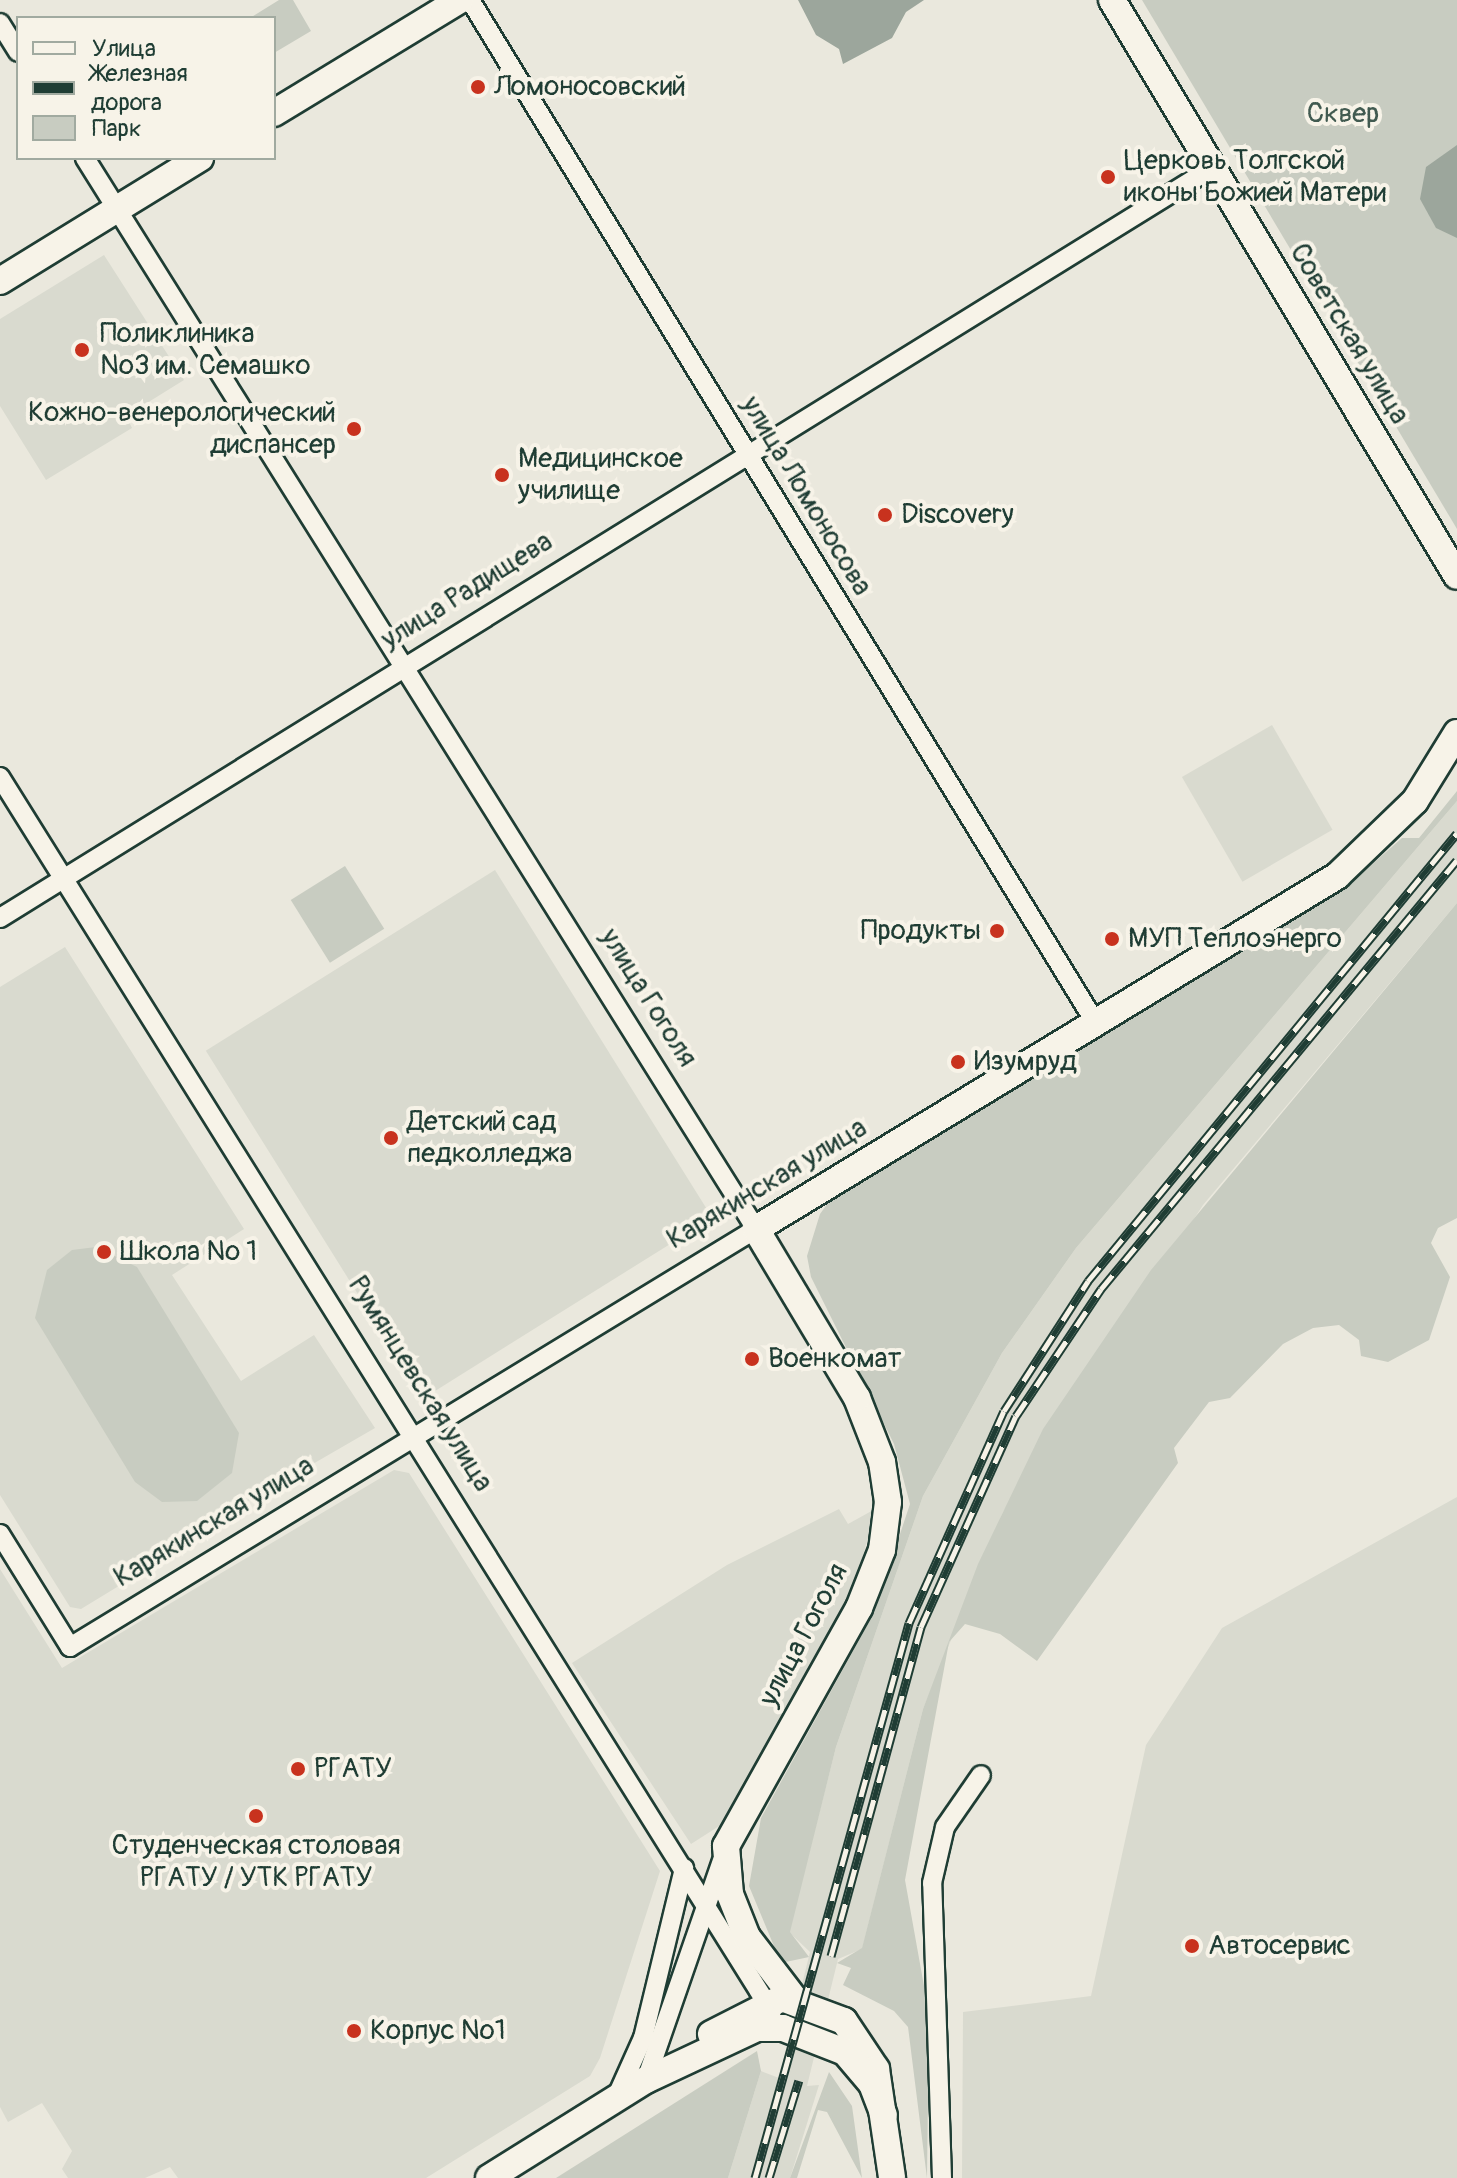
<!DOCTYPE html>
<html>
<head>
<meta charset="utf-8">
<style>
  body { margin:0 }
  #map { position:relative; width:1457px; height:2178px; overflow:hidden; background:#eae8dd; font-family:Pangolin,sans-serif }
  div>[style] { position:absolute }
  .built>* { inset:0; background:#d9dacf; transform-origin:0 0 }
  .green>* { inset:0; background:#c8ccc1; transform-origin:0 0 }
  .water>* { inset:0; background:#9ca69c }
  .roads { filter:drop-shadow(2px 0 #1f3d34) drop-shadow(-2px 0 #1f3d34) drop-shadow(0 2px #1f3d34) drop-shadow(0 -2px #1f3d34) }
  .street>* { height:18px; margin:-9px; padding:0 9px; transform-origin:9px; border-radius:9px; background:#f7f3e8 }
  .secondary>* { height:26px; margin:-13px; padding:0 13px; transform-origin:13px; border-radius:13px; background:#f7f3e8 }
  .rail>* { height:9px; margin-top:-4.5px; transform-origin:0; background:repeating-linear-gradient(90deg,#f7f3e8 0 18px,#1f3d34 0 36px); box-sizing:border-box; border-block:2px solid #1f3d34 }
  .dots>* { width:22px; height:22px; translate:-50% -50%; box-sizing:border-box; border:4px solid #f7f3e8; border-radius:50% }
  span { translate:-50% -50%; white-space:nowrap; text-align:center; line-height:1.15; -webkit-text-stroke:8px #f7f3e8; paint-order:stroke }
  .poi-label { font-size:28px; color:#1f3d34 }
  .left { translate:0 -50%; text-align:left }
  .right { translate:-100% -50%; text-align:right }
  .park-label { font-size:28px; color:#415a50 }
  .street-label { font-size:28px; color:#1f3d34 }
  .legend { position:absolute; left:16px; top:16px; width:260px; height:144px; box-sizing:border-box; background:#f7f3e8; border:2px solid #a1aaa0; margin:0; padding:10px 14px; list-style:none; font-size:24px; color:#1f3d34 }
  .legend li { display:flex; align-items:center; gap:16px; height:40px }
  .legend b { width:40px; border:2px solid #a1aaa0 }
</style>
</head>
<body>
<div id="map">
  <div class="built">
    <div style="clip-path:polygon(104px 255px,184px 380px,126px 416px,132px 428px,46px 480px,0 406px,0 319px)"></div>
    <div style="left:1272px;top:725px;width:121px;height:104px;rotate:60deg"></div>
    <div style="clip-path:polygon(1457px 801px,1457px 903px,1203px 1205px,1003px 1512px,923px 1709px,862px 1949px,838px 1959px,807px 2086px,819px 2085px,790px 2178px,728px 2178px,761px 2071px,779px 2078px,810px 1952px,789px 1932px,836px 1747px,923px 1496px,1002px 1353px,1076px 1248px)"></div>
    <div style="left:495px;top:870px;width:410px;height:341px;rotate:58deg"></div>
    <div style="clip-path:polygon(65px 947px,244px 1229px,172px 1275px,241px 1381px,314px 1335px,375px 1428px,169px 1547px,173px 1553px,81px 1609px,70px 1607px,0 1495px,0 987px)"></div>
    <div style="clip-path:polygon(394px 1470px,409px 1473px,660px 1871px,600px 2058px,590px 2076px,426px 2178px,178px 2178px,170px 2167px,145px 2178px,68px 2178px,62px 2169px,72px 2151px,42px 2103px,8px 2122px,0 2107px,0 1569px,62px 1668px)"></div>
    <div style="clip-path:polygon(1457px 1497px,1457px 2178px,962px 2178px,963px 2012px,1091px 1996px,1146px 1745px,1222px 1628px)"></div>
    <div style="clip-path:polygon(877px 1508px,849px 1602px,727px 1821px,691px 1844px,572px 1663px,727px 1565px,839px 1509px,848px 1524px)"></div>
  </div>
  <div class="green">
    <div style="clip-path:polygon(279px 0,293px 0,311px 31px,274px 53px,274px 18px,250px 18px)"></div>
    <div style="clip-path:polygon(1142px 0,1457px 0,1457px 529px)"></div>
    <div style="clip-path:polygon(1457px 791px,1457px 801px,1076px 1248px,1002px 1353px,923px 1496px,836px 1747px,790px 1932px,809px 1957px,781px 1963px,749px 1886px,761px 1818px,873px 1615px,910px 1504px,894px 1444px,811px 1277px,807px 1256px,820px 1214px,833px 1196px,1345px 888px,1402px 838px,1419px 838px)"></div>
    <div style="left:345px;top:866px;width:74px;height:64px;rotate:58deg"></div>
    <div style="clip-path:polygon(1457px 903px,1457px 1218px,1438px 1228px,1431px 1243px,1450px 1277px,1429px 1340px,1388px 1362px,1361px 1356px,1359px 1340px,1339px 1325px,1313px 1328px,1283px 1344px,1230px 1398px,1209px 1402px,1174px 1448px,1178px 1463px,1037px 1661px,1000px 1634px,965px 1624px,949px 1642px,905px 1880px,929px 2014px,927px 2178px,908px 2027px,894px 2011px,843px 1985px,851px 1968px,837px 1963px,862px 1948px,923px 1709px,978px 1564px,1043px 1429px,1151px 1270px)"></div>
    <div style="clip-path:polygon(96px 1247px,137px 1267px,239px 1433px,232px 1473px,197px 1501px,162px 1502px,135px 1482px,35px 1318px,47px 1270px,72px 1250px)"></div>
    <div style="clip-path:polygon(757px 2051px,761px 2071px,728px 2178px,556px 2178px)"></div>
    <div style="clip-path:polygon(829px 2072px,852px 2106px,862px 2178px,827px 2112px,818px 2110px,797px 2178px,790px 2178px)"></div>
  </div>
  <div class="water">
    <div style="clip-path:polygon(798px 0,924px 0,906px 12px,892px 38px,843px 64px,839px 49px,816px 35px)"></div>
    <div style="clip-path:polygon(1457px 145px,1457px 238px,1436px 228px,1420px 199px,1426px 167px)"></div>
  </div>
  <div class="roads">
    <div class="street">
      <div style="left:470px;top:0;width:1198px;rotate:58.55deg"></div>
      <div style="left:0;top:23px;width:34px;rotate:58deg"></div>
      <div style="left:0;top:777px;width:1456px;rotate:57.99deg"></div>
      <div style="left:0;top:918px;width:1425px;rotate:-31.75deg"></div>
      <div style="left:0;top:1534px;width:133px;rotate:58.2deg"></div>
      <div style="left:70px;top:1647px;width:803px;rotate:-31.36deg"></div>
      <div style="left:756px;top:1229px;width:1264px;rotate:-122.07deg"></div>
      <div style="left:646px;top:2080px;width:232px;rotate:-70.9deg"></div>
      <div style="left:616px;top:2098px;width:66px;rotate:-65.8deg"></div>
      <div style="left:643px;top:2038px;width:175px;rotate:-76.4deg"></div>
      <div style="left:942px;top:2178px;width:295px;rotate:-91.9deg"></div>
      <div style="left:932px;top:1883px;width:57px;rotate:-76.9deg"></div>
      <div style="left:945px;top:1827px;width:63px;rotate:-55.3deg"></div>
    </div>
    <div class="secondary">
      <div style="left:1112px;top:0;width:671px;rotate:59.08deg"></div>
      <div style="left:274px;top:113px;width:218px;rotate:-31.3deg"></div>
      <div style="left:0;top:281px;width:235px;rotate:-31.6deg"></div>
      <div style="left:796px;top:2001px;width:81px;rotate:-127.4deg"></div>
      <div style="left:747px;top:1937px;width:46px;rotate:-111.6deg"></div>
      <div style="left:730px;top:1894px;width:48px;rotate:-94.8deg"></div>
      <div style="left:726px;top:1846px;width:273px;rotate:-60.8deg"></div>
      <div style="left:859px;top:1608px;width:62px;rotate:-68.4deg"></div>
      <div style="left:882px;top:1550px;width:48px;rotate:-82.9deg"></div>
      <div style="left:888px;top:1502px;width:40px;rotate:-98.5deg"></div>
      <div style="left:882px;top:1462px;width:69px;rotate:-111.3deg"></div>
      <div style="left:857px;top:1398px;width:197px;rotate:-120.9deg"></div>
      <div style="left:756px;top:1229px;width:680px;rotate:-31.28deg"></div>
      <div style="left:1337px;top:876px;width:108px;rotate:-43.9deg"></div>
      <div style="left:1415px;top:801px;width:80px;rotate:-58.3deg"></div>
      <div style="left:711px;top:2034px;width:80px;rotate:-26.9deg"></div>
      <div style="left:782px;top:1998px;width:66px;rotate:20.4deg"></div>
      <div style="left:844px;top:2021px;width:58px;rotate:56.3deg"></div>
      <div style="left:876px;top:2069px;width:110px;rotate:81.6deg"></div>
      <div style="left:489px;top:2178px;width:185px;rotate:-32deg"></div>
      <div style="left:646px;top:2080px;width:123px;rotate:-25.1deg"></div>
      <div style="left:757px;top:2028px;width:26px"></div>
      <div style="left:783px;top:2028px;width:66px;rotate:21.2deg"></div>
      <div style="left:845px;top:2052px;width:42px;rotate:49.8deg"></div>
      <div style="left:872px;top:2084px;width:33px;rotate:69deg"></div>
    </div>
  </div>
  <div class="rail">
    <div style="left:831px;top:1956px;width:341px;rotate:-74.7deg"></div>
    <div style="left:921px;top:1627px;width:231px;rotate:-65.8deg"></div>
    <div style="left:1016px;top:1416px;width:153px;rotate:-56.2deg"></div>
    <div style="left:1101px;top:1289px;width:557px;rotate:-50.31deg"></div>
    <div style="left:755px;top:2178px;width:576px;rotate:-74.49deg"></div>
    <div style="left:909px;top:1623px;width:232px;rotate:-65.9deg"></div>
    <div style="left:1004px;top:1411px;width:155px;rotate:-57.1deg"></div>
    <div style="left:1088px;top:1281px;width:580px;rotate:-50.52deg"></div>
    <div style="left:769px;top:2178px;width:102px;rotate:-73deg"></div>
  </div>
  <div class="dots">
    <div style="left:478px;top:87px;background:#c8321e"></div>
    <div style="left:1108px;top:177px;background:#c8321e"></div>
    <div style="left:82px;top:350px;background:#c8321e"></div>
    <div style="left:354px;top:429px;background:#c8321e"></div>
    <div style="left:502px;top:475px;background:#c8321e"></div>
    <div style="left:885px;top:515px;background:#c8321e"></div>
    <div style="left:997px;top:931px;background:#c8321e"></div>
    <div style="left:1112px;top:939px;background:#c8321e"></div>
    <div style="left:958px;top:1062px;background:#c8321e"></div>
    <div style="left:391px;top:1138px;background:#c8321e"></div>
    <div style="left:104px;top:1252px;background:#c8321e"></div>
    <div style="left:752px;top:1359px;background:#c8321e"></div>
    <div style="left:298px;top:1769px;background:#c8321e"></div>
    <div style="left:256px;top:1816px;background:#c8321e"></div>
    <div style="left:1192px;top:1946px;background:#c8321e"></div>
    <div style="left:354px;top:2031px;background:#c8321e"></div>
  </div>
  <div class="poi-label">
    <span class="left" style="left:494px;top:87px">Ломоносовский</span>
    <span class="left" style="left:1124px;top:177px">Церковь Толгской<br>иконы Божией Матери</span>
    <span class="left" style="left:100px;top:350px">Поликлиника<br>№3 им. Семашко</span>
    <span class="right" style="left:336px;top:429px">Кожно-венерологический<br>диспансер</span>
    <span class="left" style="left:518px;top:475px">Медицинское<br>училище</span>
    <span class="left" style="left:901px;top:515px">Discovery</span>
    <span class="right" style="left:981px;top:931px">Продукты</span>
    <span class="left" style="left:1128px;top:939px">МУП Теплоэнерго</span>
    <span class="left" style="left:974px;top:1062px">Изумруд</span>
    <span class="left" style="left:407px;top:1138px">Детский сад<br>педколледжа</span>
    <span class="left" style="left:120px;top:1252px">Школа № 1</span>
    <span class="left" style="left:768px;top:1359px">Военкомат</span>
    <span class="left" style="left:314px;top:1769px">РГАТУ</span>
    <span style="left:256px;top:1862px">Студенческая столовая<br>РГАТУ / УТК РГАТУ</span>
    <span class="left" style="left:1208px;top:1946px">Автосервис</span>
    <span class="left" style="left:370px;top:2031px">Корпус №1</span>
  </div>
  <div class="park-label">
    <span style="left:1343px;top:114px">Сквер</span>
  </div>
  <div class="street-label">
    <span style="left:1349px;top:334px;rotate:59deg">Советская улица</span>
    <span style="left:806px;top:496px;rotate:59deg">улица Ломоносова</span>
    <span style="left:467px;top:591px;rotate:-32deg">улица Радищева</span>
    <span style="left:648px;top:998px;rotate:58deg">улица Гоголя</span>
    <span style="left:767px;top:1184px;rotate:-31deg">Карякинская улица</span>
    <span style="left:420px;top:1384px;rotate:58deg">Румянцевская улица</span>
    <span style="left:214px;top:1522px;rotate:-31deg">Карякинская улица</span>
    <span style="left:804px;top:1635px;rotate:-62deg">улица Гоголя</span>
  </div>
  <ul class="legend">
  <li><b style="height:10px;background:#f7f3e8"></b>Улица</li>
  <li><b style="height:10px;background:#1f3d34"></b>Железная дорога</li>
  <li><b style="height:22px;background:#c8ccc1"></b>Парк</li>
  </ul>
</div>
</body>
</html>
